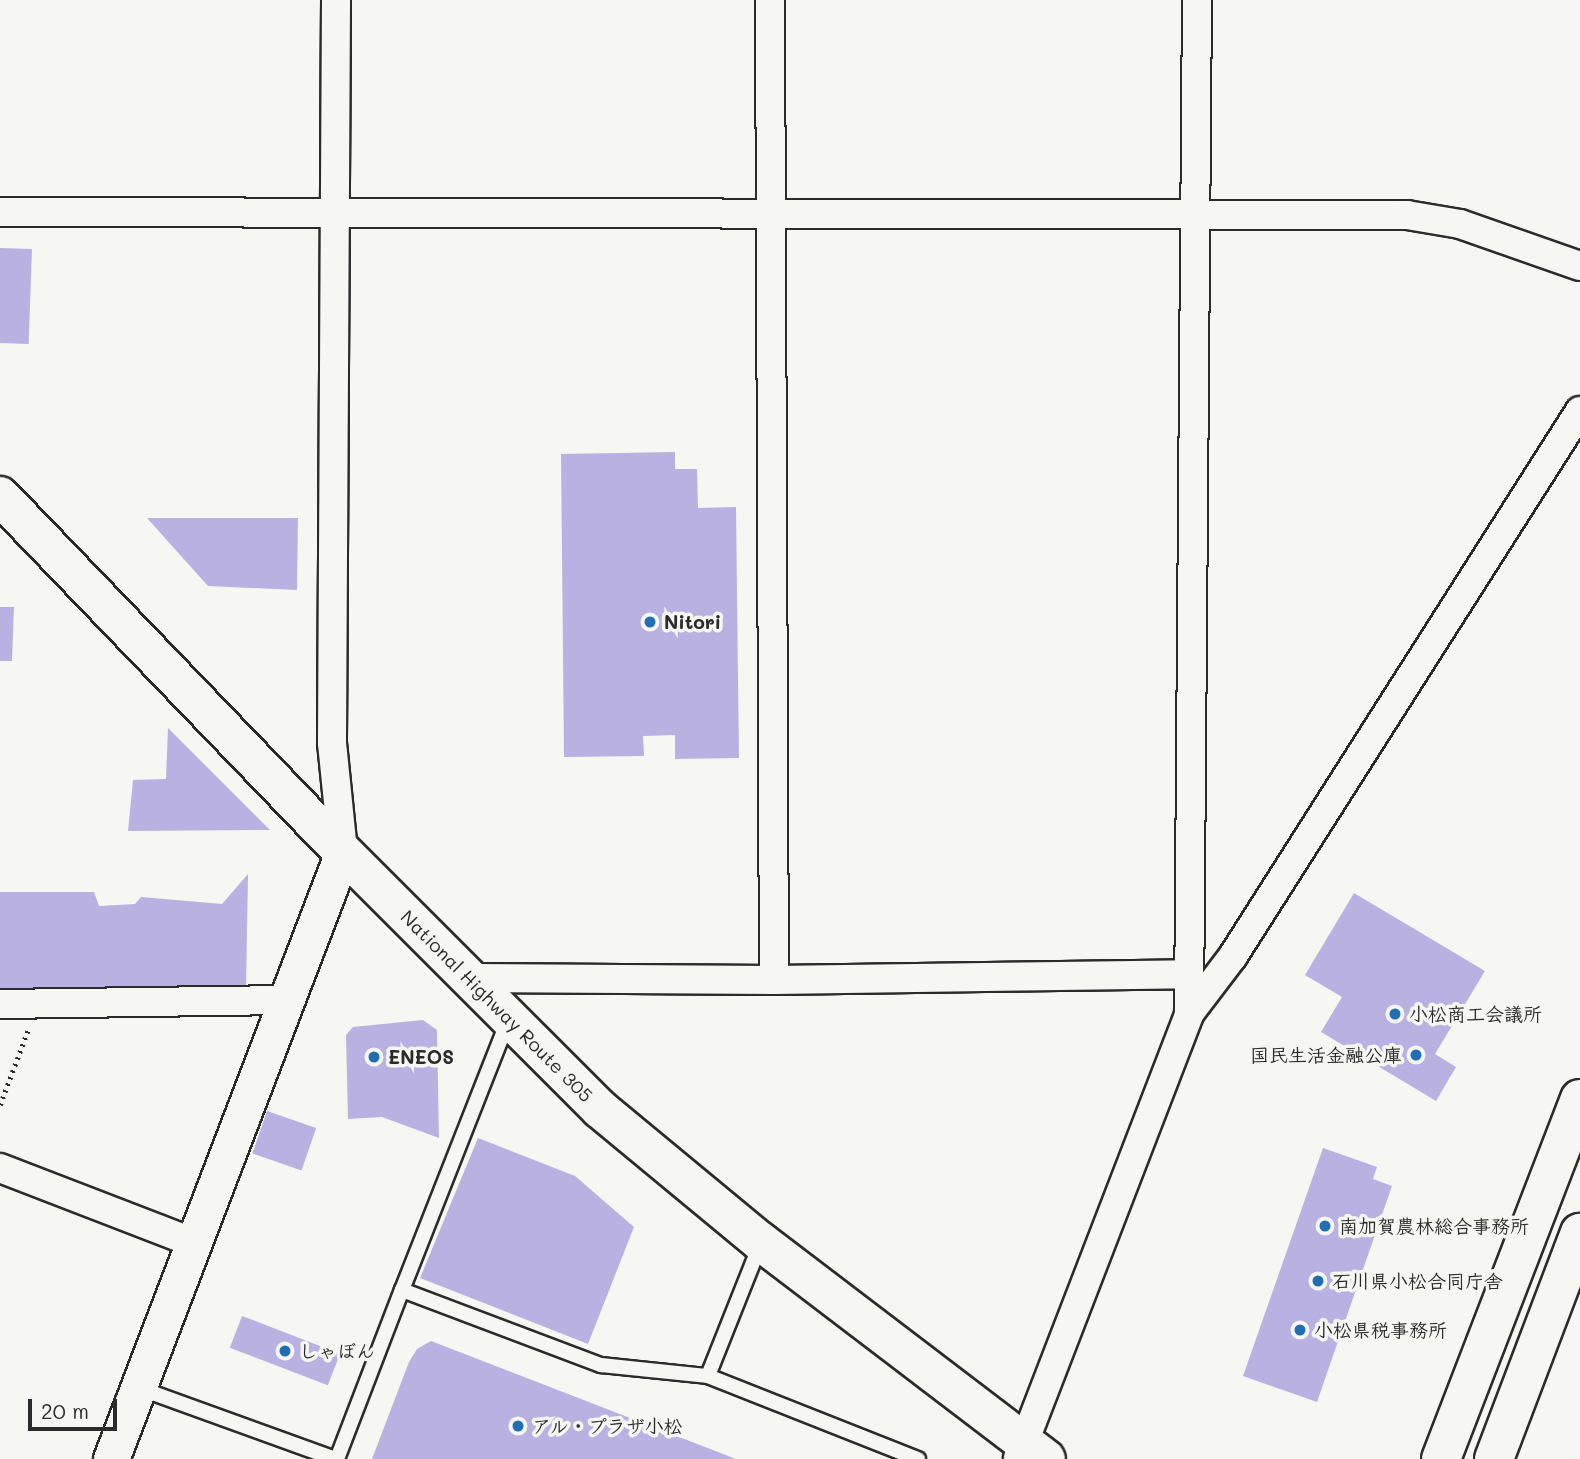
<!DOCTYPE html>
<html>
<head>
<meta charset="utf-8">
<style>
  body { margin:0 }
  #map { position:relative; width:1580px; height:1459px; overflow:hidden; background:#f6f6f2; font-family:Mali,"Klee One",sans-serif }
  div>[style] { position:absolute }
  .building>* { inset:0; background:#b9b1e2; transform-origin:0 0 }
  .path>* { height:4.5px; margin-top:-2.25px; transform-origin:0; background:repeating-linear-gradient(90deg,#2b2b2b 0 2px,transparent 0 7px) }
  .roads { filter:drop-shadow(2px 0 #2b2b2b) drop-shadow(-2px 0 #2b2b2b) drop-shadow(0 2px #2b2b2b) drop-shadow(0 -2px #2b2b2b) }
  .service>* { height:14px; margin:-7px; padding:0 7px; transform-origin:7px; border-radius:7px; background:#f6f6f2 }
  .minor>* { height:28px; margin:-14px; padding:0 14px; transform-origin:14px; border-radius:14px; background:#f6f6f2 }
  .tertiary>* { height:35px; margin:-17.5px; padding:0 17.5px; transform-origin:17.5px; border-radius:17.5px; background:#f6f6f2 }
  .trunk>* { height:38px; margin:-19px; padding:0 19px; transform-origin:19px; border-radius:19px; background:#f6f6f2 }
  .dots>* { width:19px; height:19px; translate:-50% -50%; box-sizing:border-box; border:4px solid #f6f6f2; border-radius:50% }
  span { translate:-50% -50%; white-space:nowrap; text-align:center; line-height:1.15; -webkit-text-stroke:7px #f6f6f2; paint-order:stroke }
  .poi-label { font-size:19px; color:#2b2b2b; font-weight:700 }
  .left { translate:0 -50%; text-align:left }
  .right { translate:-100% -50%; text-align:right }
  .street-label { font-size:19px; color:#2b2b2b }
  .scale { position:absolute; left:28px; top:1399px; width:89px; height:32px; box-sizing:border-box; border:4px solid #2b2b2b; border-top:0; padding-left:9px; font-size:21px; line-height:24px; white-space:nowrap; color:#2b2b2b; -webkit-text-stroke:5px #f6f6f2; paint-order:stroke }
</style>
</head>
<body>
<div id="map">
  <div class="building">
    <div style="left:0;top:248px;width:32px;height:95px;rotate:2deg"></div>
    <div style="clip-path:polygon(675px 452px,675px 469px,697px 469px,698px 508px,736px 507px,739px 758px,675px 759px,675px 735px,643px 736px,644px 756px,564px 757px,561px 454px)"></div>
    <div style="clip-path:polygon(147px 518px,298px 518px,297px 590px,208px 586px)"></div>
    <div style="clip-path:polygon(0 607px,14px 607px,12px 661px,0 661px)"></div>
    <div style="clip-path:polygon(168px 728px,270px 830px,128px 831px,133px 780px,166px 779px)"></div>
    <div style="clip-path:polygon(248px 874px,246px 990px,0 991px,0 892px,94px 892px,99px 906px,135px 904px,141px 897px,222px 904px)"></div>
    <div style="clip-path:polygon(1354px 893px,1485px 971px,1435px 1054px,1456px 1067px,1436px 1101px,1321px 1032px,1342px 997px,1305px 975px)"></div>
    <div style="clip-path:polygon(423px 1020px,437px 1030px,439px 1138px,382px 1117px,348px 1119px,346px 1035px,353px 1027px)"></div>
    <div style="left:267px;top:1111px;width:52px;height:45px;rotate:19deg"></div>
    <div style="clip-path:polygon(478px 1138px,575px 1176px,634px 1227px,588px 1344px,420px 1278px)"></div>
    <div style="clip-path:polygon(1323px 1148px,1377px 1167px,1373px 1179px,1392px 1186px,1317px 1402px,1243px 1376px)"></div>
    <div style="left:242px;top:1316px;width:105px;height:34px;rotate:21deg"></div>
    <div style="clip-path:polygon(431px 1341px,736px 1459px,372px 1459px,409px 1362px,417px 1349px)"></div>
  </div>
  <div class="path">
    <div style="left:0;top:1105px;width:80px;rotate:-69.5deg"></div>
  </div>
  <div class="roads">
    <div class="service">
      <div style="left:760px;top:1245px;width:141px;rotate:111.7deg"></div>
      <div style="left:708px;top:1376px;width:226px;rotate:21.6deg"></div>
      <div style="left:402px;top:1290px;width:289px;rotate:-68.5deg"></div>
      <div style="left:139px;top:1388px;width:208px;rotate:19.9deg"></div>
      <div style="left:337px;top:1459px;width:181px;rotate:-69deg"></div>
      <div style="left:402px;top:1290px;width:213px;rotate:20.7deg"></div>
      <div style="left:601px;top:1365px;width:108px;rotate:5.9deg"></div>
    </div>
    <div class="minor">
      <div style="left:336px;top:0;width:743px;rotate:90.31deg"></div>
      <div style="left:332px;top:743px;width:110px;rotate:84.2deg"></div>
      <div style="left:770px;top:0;width:980px;rotate:89.77deg"></div>
      <div style="left:0;top:212px;width:1407px;rotate:0.12deg"></div>
      <div style="left:1407px;top:215px;width:54px;rotate:9.6deg"></div>
      <div style="left:1460px;top:224px;width:127px;rotate:19.3deg"></div>
      <div style="left:472px;top:978px;width:302px;rotate:0.4deg"></div>
      <div style="left:774px;top:980px;width:415px;rotate:-0.8deg"></div>
      <div style="left:0;top:1004px;width:286px;rotate:-0.8deg"></div>
      <div style="left:1189px;top:1014px;width:1014px;rotate:-89.55deg"></div>
      <div style="left:0;top:1168px;width:208px;rotate:21.1deg"></div>
      <div style="left:1018px;top:1458px;width:476px;rotate:-68.9deg"></div>
      <div style="left:1189px;top:1014px;width:73px;rotate:-52.8deg"></div>
      <div style="left:1233px;top:956px;width:646px;rotate:-57.52deg"></div>
    </div>
    <div class="tertiary">
      <div style="left:111px;top:1459px;width:650px;rotate:-69.08deg"></div>
    </div>
    <div class="trunk">
      <div style="left:0;top:496px;width:494px;rotate:46.1deg"></div>
      <div style="left:343px;top:852px;width:363px;rotate:45deg"></div>
      <div style="left:600px;top:1109px;width:209px;rotate:39.6deg"></div>
      <div style="left:761px;top:1242px;width:358px;rotate:37.3deg"></div>
      <div style="left:1441px;top:1459px;width:386px;rotate:-68.9deg"></div>
      <div style="left:1494px;top:1459px;width:242px;rotate:-69.2deg"></div>
    </div>
  </div>
  <div class="dots">
    <div style="left:650px;top:622px;background:#1f6fb2"></div>
    <div style="left:1395px;top:1014px;background:#1f6fb2"></div>
    <div style="left:1416px;top:1055px;background:#1f6fb2"></div>
    <div style="left:374px;top:1057px;background:#1f6fb2"></div>
    <div style="left:1325px;top:1226px;background:#1f6fb2"></div>
    <div style="left:1318px;top:1281px;background:#1f6fb2"></div>
    <div style="left:1300px;top:1330px;background:#1f6fb2"></div>
    <div style="left:285px;top:1351px;background:#1f6fb2"></div>
    <div style="left:518px;top:1426px;background:#1f6fb2"></div>
  </div>
  <div class="poi-label">
    <span class="left" style="left:664px;top:622px">Nitori</span>
    <span class="left" style="left:1409px;top:1014px">小松商工会議所</span>
    <span class="right" style="left:1402px;top:1055px">国民生活金融公庫</span>
    <span class="left" style="left:388px;top:1057px">ENEOS</span>
    <span class="left" style="left:1339px;top:1226px">南加賀農林総合事務所</span>
    <span class="left" style="left:1332px;top:1281px">石川県小松合同庁舎</span>
    <span class="left" style="left:1314px;top:1330px">小松県税事務所</span>
    <span class="left" style="left:299px;top:1351px">しゃぼん</span>
    <span class="left" style="left:532px;top:1426px">アル・プラザ小松</span>
  </div>
  <div class="street-label">
    <span style="left:497px;top:1006px;rotate:45deg">National Highway Route 305</span>
  </div>
  <div class="scale">20 m</div>
</div>
</body>
</html>
